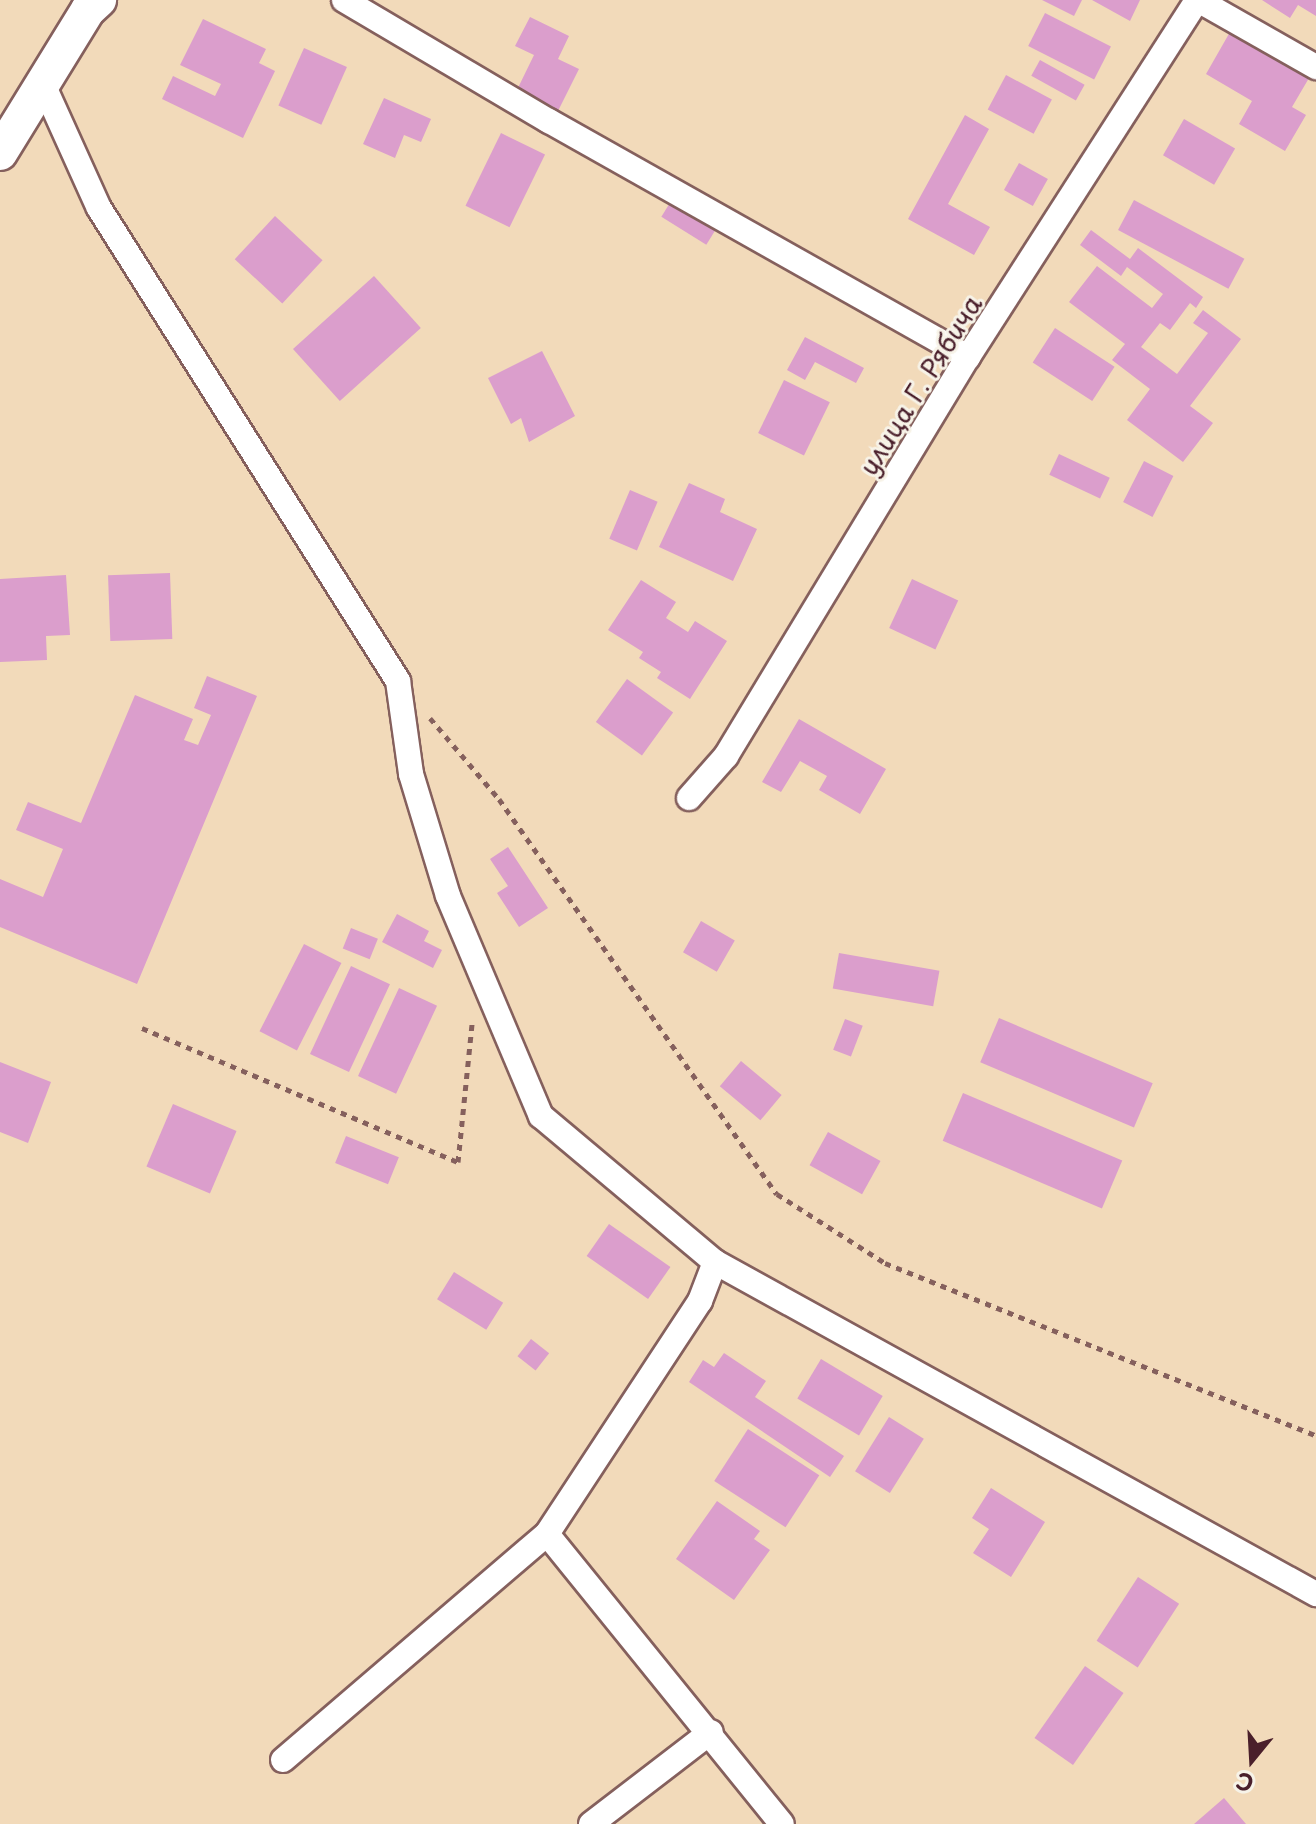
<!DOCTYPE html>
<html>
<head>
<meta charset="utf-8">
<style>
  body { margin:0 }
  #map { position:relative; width:1316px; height:1824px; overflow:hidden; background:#f2daba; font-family:"Playpen Sans",sans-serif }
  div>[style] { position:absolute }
  .building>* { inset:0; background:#db9ecc; transform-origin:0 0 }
  .path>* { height:5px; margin-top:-2.5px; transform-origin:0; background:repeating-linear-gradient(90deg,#85605d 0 6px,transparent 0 12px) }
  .roads { filter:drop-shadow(2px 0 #85605d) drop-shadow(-2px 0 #85605d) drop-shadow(0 2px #85605d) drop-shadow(0 -2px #85605d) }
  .street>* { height:24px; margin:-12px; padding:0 12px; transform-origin:12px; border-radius:12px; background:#fff }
  .secondary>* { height:34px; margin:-17px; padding:0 17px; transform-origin:17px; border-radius:17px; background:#fff }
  span { translate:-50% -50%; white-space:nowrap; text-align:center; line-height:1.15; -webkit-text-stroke:6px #f7f3e8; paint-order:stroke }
  .street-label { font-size:26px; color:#4a1f2b }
  .north { position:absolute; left:1212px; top:1720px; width:80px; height:80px; -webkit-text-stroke:6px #f7f3e8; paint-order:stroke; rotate:198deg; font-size:22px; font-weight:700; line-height:32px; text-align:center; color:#4a1f2b }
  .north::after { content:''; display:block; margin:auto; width:28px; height:36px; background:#4a1f2b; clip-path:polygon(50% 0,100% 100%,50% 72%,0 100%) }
</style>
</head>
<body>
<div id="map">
  <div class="building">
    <div style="clip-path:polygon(1042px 0,1082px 0,1074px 16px)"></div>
    <div style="clip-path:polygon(1092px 0,1140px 0,1130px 21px)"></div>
    <div style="clip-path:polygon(1262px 0,1316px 0,1316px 16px,1298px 5px,1290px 18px)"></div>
    <div style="left:1045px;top:13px;width:74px;height:37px;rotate:27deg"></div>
    <div style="clip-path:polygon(530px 17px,569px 36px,558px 59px,579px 69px,556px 115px,515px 94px,534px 55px,515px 46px)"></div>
    <div style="clip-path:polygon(203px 19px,266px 49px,259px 63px,275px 71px,243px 138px,162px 99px,173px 76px,215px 96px,221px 84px,180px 65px)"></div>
    <div style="clip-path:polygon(1230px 32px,1309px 78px,1292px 107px,1306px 115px,1285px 151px,1239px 124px,1252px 101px,1206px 74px)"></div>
    <div style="left:304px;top:48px;width:47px;height:63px;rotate:24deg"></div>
    <div style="left:1040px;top:60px;width:51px;height:18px;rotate:29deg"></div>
    <div style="left:1006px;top:75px;width:52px;height:39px;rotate:28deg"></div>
    <div style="clip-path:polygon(384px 98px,431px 119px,421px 142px,404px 135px,395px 158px,363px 144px)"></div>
    <div style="clip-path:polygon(965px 115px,989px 129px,948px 204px,990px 227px,974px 255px,908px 219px)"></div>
    <div style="left:1184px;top:119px;width:59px;height:42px;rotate:30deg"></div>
    <div style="left:501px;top:133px;width:49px;height:81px;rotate:26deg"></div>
    <div style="left:1019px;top:163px;width:33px;height:31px;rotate:29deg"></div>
    <div style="left:673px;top:198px;width:53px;height:22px;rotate:32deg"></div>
    <div style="left:1134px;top:200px;width:125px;height:34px;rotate:28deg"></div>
    <div style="left:275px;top:216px;width:65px;height:59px;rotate:43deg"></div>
    <div style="clip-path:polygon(1091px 230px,1130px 259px,1138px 248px,1203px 297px,1196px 308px,1190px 303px,1170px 330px,1160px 323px,1141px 347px,1177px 374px,1208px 333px,1193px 323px,1203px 310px,1241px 339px,1190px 406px,1213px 423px,1183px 462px,1127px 420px,1150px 389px,1112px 360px,1125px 344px,1069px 302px,1097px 266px,1152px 308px,1163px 294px,1127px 267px,1121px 276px,1080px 245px)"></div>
    <div style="left:374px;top:276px;width:70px;height:109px;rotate:48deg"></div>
    <div style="left:1055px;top:328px;width:71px;height:41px;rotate:33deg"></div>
    <div style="clip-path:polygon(805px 337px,864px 368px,856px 383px,815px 362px,805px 380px,787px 370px)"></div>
    <div style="clip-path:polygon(542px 351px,575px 416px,529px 442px,521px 418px,511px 424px,488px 378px)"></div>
    <div style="left:784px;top:380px;width:51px;height:59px;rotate:26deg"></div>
    <div style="left:1059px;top:454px;width:56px;height:23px;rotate:25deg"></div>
    <div style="left:1144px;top:461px;width:33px;height:46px;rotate:27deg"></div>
    <div style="clip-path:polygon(689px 483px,725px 499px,720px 512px,757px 529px,733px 581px,659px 547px)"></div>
    <div style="left:630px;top:490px;width:30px;height:53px;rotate:23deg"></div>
    <div style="left:170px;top:573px;width:66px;height:62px;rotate:88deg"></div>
    <div style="clip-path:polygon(66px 575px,70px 635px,46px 636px,47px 660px,0 662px,0 579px)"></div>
    <div style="left:912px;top:579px;width:51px;height:54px;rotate:25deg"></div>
    <div style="clip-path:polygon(641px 580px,676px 602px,666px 618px,688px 632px,695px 621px,727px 641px,690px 699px,657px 678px,661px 672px,639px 658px,643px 652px,608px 630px)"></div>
    <div style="clip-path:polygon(207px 676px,257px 696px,137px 984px,0 927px,0 879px,43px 897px,63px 849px,16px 830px,28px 802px,81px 823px,135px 695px,193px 719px,184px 740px,198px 745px,211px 715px,194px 708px)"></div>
    <div style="left:627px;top:679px;width:57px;height:53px;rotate:36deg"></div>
    <div style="clip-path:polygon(799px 719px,886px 769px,860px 814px,819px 790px,827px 776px,800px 761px,781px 792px,762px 782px)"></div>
    <div style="clip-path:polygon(508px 847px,548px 908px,519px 927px,497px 893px,508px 886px,490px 859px)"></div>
    <div style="clip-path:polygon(397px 914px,429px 931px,424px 941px,442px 950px,433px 968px,382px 942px)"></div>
    <div style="left:701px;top:921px;width:39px;height:36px;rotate:30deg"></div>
    <div style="left:351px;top:928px;width:29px;height:22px;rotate:22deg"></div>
    <div style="left:304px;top:944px;width:42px;height:98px;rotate:27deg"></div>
    <div style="left:839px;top:953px;width:102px;height:36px;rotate:10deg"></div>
    <div style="left:351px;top:966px;width:43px;height:97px;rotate:25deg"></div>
    <div style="left:399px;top:988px;width:42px;height:97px;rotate:25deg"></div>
    <div style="left:999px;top:1018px;width:167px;height:48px;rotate:23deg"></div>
    <div style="left:845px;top:1019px;width:19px;height:33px;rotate:21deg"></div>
    <div style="left:741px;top:1061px;width:53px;height:33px;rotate:40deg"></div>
    <div style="clip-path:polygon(0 1062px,51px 1082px,28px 1143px,0 1132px)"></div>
    <div style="left:963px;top:1093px;width:173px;height:52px;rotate:23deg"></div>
    <div style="left:173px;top:1104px;width:69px;height:68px;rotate:23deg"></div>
    <div style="left:828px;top:1132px;width:60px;height:38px;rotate:29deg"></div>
    <div style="left:346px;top:1136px;width:57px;height:29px;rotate:22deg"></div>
    <div style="left:609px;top:1224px;width:75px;height:39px;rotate:35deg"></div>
    <div style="left:454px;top:1272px;width:58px;height:32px;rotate:32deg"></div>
    <div style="left:531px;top:1339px;width:23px;height:22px;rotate:38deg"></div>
    <div style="clip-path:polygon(724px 1353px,766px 1381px,755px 1397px,844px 1456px,830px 1477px,689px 1382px,703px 1360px,714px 1367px)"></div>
    <div style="left:821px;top:1359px;width:72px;height:46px;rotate:31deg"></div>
    <div style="left:889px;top:1417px;width:41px;height:64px;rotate:32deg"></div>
    <div style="left:748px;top:1429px;width:85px;height:62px;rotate:33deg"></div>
    <div style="clip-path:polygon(991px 1488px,1045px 1522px,1011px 1577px,973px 1553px,989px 1529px,972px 1518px)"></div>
    <div style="clip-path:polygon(717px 1501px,760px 1531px,754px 1539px,770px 1550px,734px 1600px,676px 1559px)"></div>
    <div style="left:1138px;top:1577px;width:49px;height:76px;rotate:33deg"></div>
    <div style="left:1085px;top:1666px;width:47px;height:88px;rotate:35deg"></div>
    <div style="clip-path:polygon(1224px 1798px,1246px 1824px,1194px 1824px)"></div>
  </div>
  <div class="path">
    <div style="left:430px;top:718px;width:106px;rotate:49.6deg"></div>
    <div style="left:499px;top:799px;width:483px;rotate:54.9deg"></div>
    <div style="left:777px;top:1194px;width:128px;rotate:32.6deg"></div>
    <div style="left:885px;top:1263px;width:464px;rotate:21.8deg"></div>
    <div style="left:142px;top:1028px;width:343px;rotate:23deg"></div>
    <div style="left:458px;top:1162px;width:139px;rotate:-84.2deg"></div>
  </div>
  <div class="roads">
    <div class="street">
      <div style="left:344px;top:0;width:238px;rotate:30.6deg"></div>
      <div style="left:549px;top:121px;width:481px;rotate:29.4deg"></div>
      <div style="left:1198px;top:0;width:136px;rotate:29.6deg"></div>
      <div style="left:42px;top:82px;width:138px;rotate:65.7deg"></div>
      <div style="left:99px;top:208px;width:560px;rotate:57.7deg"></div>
      <div style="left:398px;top:681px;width:94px;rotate:82deg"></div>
      <div style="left:411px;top:774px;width:127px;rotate:73.1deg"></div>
      <div style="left:448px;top:896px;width:239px;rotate:67.1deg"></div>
      <div style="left:541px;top:1116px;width:227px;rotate:40deg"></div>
      <div style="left:715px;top:1262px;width:687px;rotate:28.92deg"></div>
      <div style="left:689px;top:798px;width:56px;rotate:-48.6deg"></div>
      <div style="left:726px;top:756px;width:467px;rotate:-58.8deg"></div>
      <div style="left:968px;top:357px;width:424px;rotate:-57.3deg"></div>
      <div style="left:715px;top:1262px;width:42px;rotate:111deg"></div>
      <div style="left:700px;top:1301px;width:279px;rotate:123.3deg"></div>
      <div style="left:547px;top:1534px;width:373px;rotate:51deg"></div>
      <div style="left:283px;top:1760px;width:348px;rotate:-40.6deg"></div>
      <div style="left:591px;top:1824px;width:151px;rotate:-37.5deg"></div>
    </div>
    <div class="secondary">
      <div style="left:0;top:153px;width:168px;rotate:-58.4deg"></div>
      <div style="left:88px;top:10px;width:15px;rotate:-42deg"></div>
    </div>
  </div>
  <div class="street-label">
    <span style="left:920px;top:385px;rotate:-58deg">улица Г. Рябича</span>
  </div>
  <div class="north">С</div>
</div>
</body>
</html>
